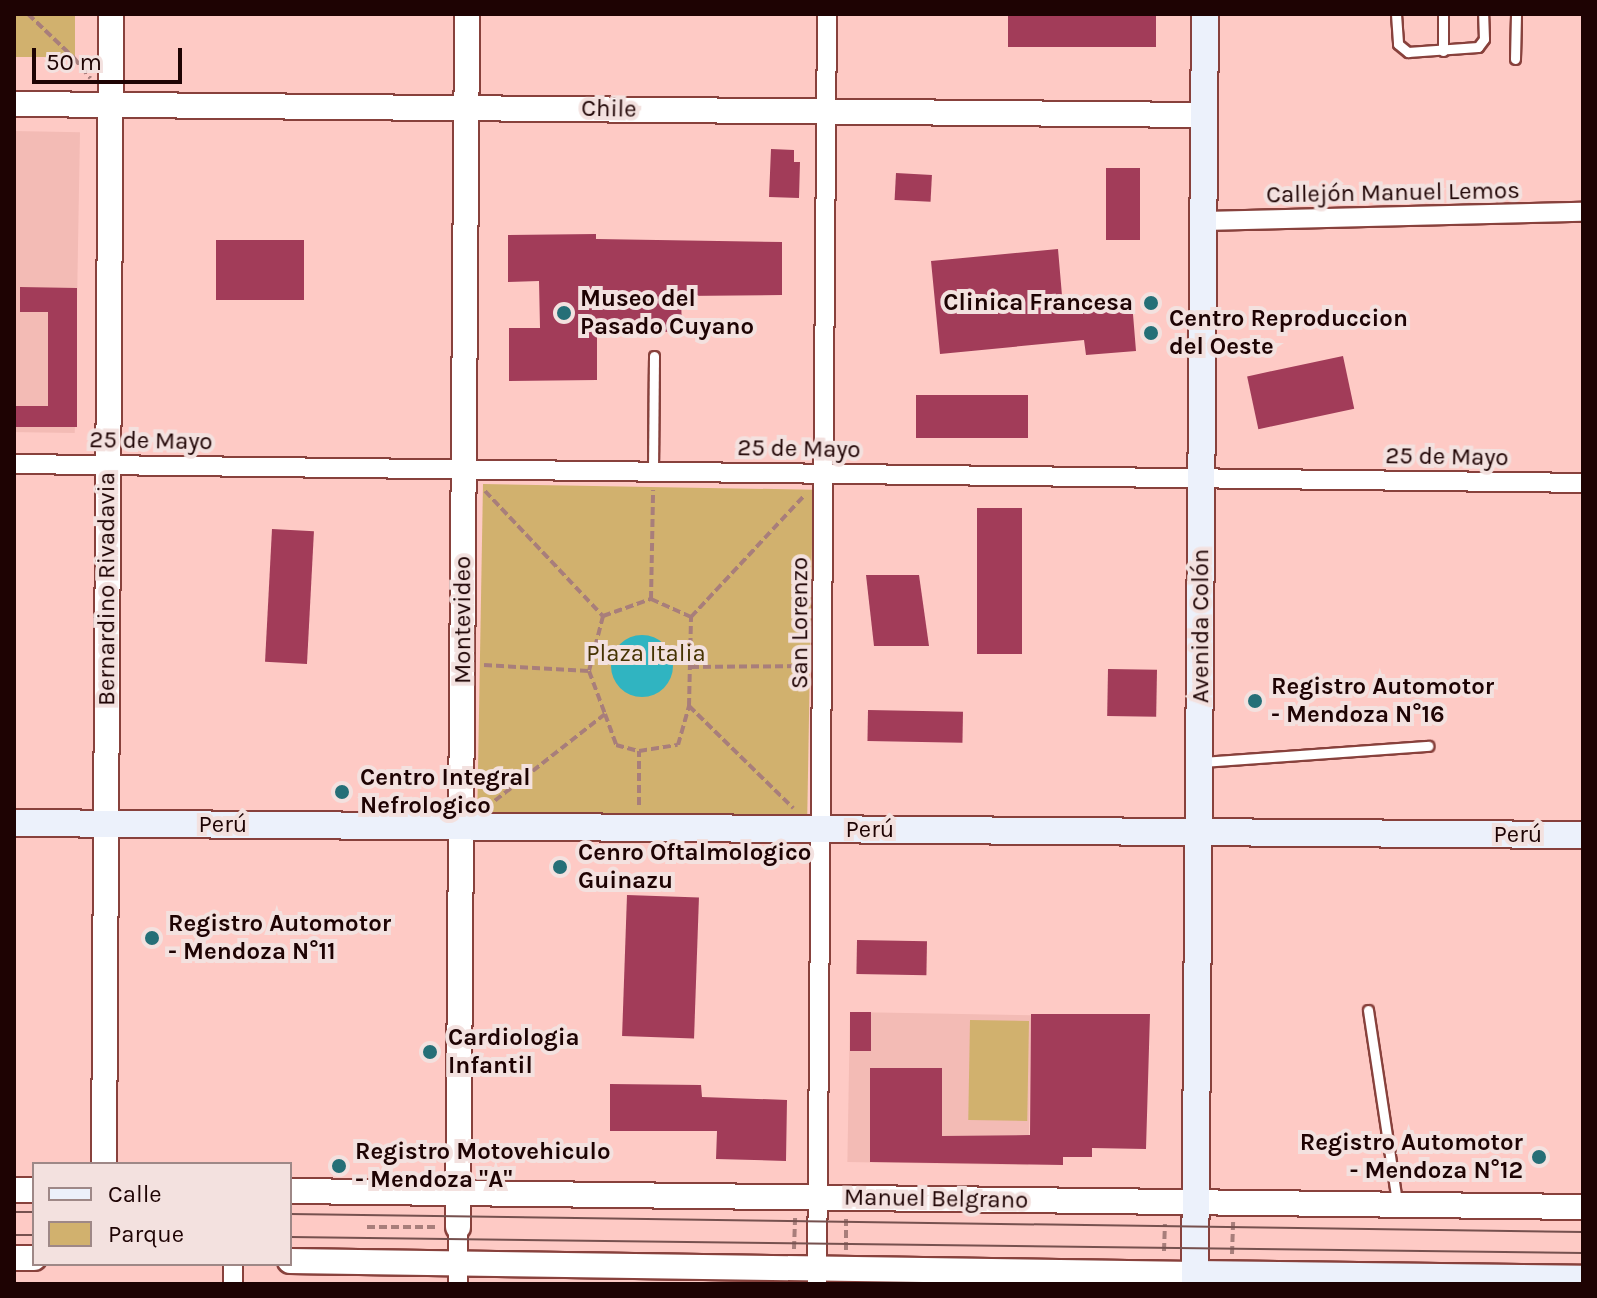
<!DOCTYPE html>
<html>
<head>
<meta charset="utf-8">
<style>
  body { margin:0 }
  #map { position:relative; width:1597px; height:1298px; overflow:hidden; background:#fecac5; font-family:Karla,sans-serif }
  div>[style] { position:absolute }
  .built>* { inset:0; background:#f3bbb5; transform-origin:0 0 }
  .green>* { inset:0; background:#d1b16e; transform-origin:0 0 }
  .water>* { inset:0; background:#30b4c1 }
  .round { border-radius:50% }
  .building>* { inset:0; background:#a23c59; transform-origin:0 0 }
  .path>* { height:4px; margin-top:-2px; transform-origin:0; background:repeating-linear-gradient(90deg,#a87e7b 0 8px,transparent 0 12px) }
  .roads { filter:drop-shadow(2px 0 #88413c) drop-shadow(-2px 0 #88413c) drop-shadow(0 2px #88413c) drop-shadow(0 -2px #88413c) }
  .service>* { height:9px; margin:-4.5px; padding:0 4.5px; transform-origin:4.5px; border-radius:4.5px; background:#fff }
  .minor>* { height:18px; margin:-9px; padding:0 9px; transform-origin:9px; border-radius:9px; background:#fff }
  .tertiary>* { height:24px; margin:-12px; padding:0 12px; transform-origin:12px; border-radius:12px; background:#fff }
  .secondary>* { height:26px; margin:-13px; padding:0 13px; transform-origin:13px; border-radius:13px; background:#ecf1fb }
  .tram>* { height:2px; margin:-1px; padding:0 1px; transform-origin:1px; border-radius:1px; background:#76514f }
  .dots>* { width:22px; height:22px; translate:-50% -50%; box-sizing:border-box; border:4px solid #f3e1df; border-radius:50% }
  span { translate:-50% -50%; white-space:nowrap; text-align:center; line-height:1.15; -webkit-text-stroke:8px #f3e1df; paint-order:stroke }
  .street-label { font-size:24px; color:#1e0303 }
  .poi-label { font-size:24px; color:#1e0303; font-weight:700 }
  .left { translate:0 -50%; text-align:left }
  .right { translate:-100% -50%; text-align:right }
  .park-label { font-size:24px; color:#463302 }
  .frame { position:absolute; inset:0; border:16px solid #1e0303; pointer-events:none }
  .legend { position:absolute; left:32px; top:1162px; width:260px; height:104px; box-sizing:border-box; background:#f3e1df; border:2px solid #9e8887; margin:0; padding:10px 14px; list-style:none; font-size:24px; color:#1e0303 }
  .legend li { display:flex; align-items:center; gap:16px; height:40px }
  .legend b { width:40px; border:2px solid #9e8887 }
  .scale { position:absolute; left:32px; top:48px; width:150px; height:36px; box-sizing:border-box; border:4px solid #1e0303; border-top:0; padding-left:10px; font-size:24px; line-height:28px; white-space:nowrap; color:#1e0303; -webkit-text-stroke:6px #f3e1df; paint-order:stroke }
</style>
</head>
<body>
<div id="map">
  <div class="built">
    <div style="left:14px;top:131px;width:66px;height:301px;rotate:1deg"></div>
    <div style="left:850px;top:1012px;width:181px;height:150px;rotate:1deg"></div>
  </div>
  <div class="green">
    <div style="left:14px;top:14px;width:61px;height:43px"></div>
    <div style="left:483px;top:484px;width:330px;height:336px;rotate:1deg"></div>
    <div style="left:970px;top:1020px;width:59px;height:100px;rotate:1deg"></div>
  </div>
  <div class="water">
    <div class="round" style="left:611px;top:635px;width:62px;height:62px"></div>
  </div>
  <div class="building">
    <div style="left:1008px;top:14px;width:148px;height:33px"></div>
    <div style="clip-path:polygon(771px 149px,794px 150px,794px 162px,800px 162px,799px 198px,769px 197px)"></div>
    <div style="left:1106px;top:168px;width:34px;height:72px"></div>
    <div style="left:896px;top:173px;width:36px;height:27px;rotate:3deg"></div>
    <div style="clip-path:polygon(596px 234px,596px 239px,782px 242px,782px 295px,681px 296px,682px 332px,597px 331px,597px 380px,509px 381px,509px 328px,540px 328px,539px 281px,508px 282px,508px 235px)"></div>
    <div style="left:216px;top:240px;width:88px;height:60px"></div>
    <div style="clip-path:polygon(1058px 249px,1063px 307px,1132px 302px,1136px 351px,1086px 355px,1084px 340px,940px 354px,931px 261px)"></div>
    <div style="clip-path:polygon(20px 287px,77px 288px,77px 427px,14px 427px,14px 406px,48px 406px,48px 312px,20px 312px)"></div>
    <div style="left:1343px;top:356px;width:54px;height:98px;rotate:78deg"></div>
    <div style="left:1028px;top:395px;width:43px;height:112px;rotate:90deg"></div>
    <div style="left:977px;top:508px;width:45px;height:146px"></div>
    <div style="left:272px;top:529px;width:42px;height:133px;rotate:3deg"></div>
    <div style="clip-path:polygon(866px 575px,919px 575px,929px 646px,874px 646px)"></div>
    <div style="left:1108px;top:669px;width:49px;height:47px;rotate:1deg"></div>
    <div style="left:868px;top:710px;width:95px;height:31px;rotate:1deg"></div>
    <div style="left:627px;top:895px;width:72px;height:141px;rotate:2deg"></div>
    <div style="left:857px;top:940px;width:70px;height:34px;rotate:1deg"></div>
    <div style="left:850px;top:1012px;width:21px;height:39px"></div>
    <div style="clip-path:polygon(1031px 1014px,1150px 1014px,1146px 1149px,1092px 1148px,1092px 1157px,1063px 1157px,1063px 1165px,870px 1162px,870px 1068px,942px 1068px,942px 1136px,1030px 1135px)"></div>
    <div style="clip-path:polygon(610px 1084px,701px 1085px,702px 1097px,787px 1100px,786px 1161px,716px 1159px,717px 1131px,610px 1131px)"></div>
  </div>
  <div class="path">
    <div style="left:28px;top:14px;width:64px;rotate:43.7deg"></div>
    <div style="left:74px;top:58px;width:26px;rotate:51deg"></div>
    <div style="left:485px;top:491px;width:172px;rotate:46.7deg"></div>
    <div style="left:603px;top:616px;width:57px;rotate:104.3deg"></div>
    <div style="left:589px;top:671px;width:46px;rotate:69.6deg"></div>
    <div style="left:605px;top:714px;width:144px;rotate:141.8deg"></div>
    <div style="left:651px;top:599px;width:109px;rotate:-88.9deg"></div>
    <div style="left:603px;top:616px;width:51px;rotate:-19.5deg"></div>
    <div style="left:651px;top:599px;width:44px;rotate:24.2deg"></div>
    <div style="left:484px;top:665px;width:105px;rotate:3.3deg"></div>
    <div style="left:691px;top:667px;width:113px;rotate:-0.5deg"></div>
    <div style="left:689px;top:706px;width:146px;rotate:44.4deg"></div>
    <div style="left:605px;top:714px;width:33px;rotate:70deg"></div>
    <div style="left:616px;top:745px;width:24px;rotate:15deg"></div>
    <div style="left:639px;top:751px;width:39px;rotate:-9deg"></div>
    <div style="left:678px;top:745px;width:41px;rotate:-74.2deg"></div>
    <div style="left:689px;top:706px;width:89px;rotate:-88.7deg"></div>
    <div style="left:691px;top:617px;width:166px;rotate:-47deg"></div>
    <div style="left:639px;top:805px;width:54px;rotate:-90deg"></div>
    <div style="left:367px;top:1227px;width:68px"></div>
    <div style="left:794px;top:1249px;width:31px;rotate:-88deg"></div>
    <div style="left:846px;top:1250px;width:31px;rotate:-90deg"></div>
    <div style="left:1164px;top:1251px;width:27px;rotate:-88deg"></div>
    <div style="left:1232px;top:1254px;width:32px;rotate:-88deg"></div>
  </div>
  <div class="roads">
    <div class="service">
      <div style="left:1396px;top:14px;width:30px;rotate:86deg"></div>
      <div style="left:1398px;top:44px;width:13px;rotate:39deg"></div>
      <div style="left:1408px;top:52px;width:70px;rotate:-4.1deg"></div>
      <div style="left:1478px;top:47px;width:10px;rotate:-53deg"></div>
      <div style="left:1484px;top:39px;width:25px;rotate:-92deg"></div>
      <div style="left:1443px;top:14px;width:37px;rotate:90deg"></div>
      <div style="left:1515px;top:59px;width:45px;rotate:-88.7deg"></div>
      <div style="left:653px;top:471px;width:115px;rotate:-89.5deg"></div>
      <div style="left:1203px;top:762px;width:226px;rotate:-4.1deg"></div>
      <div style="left:1368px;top:1010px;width:194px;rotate:81.4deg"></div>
    </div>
    <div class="minor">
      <div style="left:1203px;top:221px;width:380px;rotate:-1.4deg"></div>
      <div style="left:14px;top:464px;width:1569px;rotate:0.69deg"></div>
      <div style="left:233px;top:1284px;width:20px;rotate:-90deg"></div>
      <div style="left:458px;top:1284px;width:57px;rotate:-90deg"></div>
      <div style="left:817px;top:1284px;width:1270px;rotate:-89.55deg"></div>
    </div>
    <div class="tertiary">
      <div style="left:14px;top:104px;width:1190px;rotate:0.53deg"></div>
      <div style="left:104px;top:1164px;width:1150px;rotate:-89.65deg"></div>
      <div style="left:14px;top:1190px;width:20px"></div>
      <div style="left:290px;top:1191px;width:1293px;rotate:0.71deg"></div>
      <div style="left:458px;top:1227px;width:1213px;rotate:-89.57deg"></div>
      <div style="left:14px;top:1258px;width:20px"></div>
      <div style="left:290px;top:1261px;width:906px;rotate:0.82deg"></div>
    </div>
    <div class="secondary">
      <div style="left:14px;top:823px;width:1569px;rotate:0.44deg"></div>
      <div style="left:1196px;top:1274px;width:387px;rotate:0.7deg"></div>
      <div style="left:1195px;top:1284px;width:1270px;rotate:-89.55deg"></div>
    </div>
  </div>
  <div class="tram">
    <div style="left:14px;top:1212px;width:20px"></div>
    <div style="left:290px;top:1214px;width:1293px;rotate:0.8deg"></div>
    <div style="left:14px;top:1235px;width:20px"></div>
    <div style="left:290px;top:1237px;width:1293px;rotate:0.71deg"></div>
  </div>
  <div class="dots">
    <div style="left:1151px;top:303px;background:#256f77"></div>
    <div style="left:564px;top:313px;background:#256f77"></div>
    <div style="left:1151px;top:333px;background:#256f77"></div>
    <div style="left:1255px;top:701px;background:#256f77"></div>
    <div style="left:342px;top:792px;background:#256f77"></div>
    <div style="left:560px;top:867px;background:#256f77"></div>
    <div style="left:152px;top:938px;background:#256f77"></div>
    <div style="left:430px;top:1052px;background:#256f77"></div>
    <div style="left:1539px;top:1157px;background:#256f77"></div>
    <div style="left:339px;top:1166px;background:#256f77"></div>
  </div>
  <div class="street-label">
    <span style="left:609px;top:109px;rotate:1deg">Chile</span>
    <span style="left:1393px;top:193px;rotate:-1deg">Callejón Manuel Lemos</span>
    <span style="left:151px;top:441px;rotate:1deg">25 de Mayo</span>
    <span style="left:799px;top:449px;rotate:1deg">25 de Mayo</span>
    <span style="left:1447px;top:457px;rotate:1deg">25 de Mayo</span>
    <span style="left:107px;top:589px;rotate:-90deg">Bernardino Rivadavia</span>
    <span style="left:463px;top:620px;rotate:-90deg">Montevideo</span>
    <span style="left:800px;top:623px;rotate:-90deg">San Lorenzo</span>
    <span style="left:1201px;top:626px;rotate:-90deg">Avenida Colón</span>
    <span style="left:223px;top:825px">Perú</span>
    <span style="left:870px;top:830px">Perú</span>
    <span style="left:1518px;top:835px">Perú</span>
    <span style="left:936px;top:1199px;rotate:1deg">Manuel Belgrano</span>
  </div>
  <div class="poi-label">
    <span class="left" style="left:580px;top:313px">Museo del<br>Pasado Cuyano</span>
    <span class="right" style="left:1133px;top:303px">Clinica Francesa</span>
    <span class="left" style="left:1169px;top:333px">Centro Reproduccion<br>del Oeste</span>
    <span class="left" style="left:1271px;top:701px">Registro Automotor<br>- Mendoza N°16</span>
    <span class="left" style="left:360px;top:792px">Centro Integral<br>Nefrologico</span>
    <span class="left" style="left:578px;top:867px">Cenro Oftalmologico<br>Guinazu</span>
    <span class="left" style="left:168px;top:938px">Registro Automotor<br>- Mendoza N°11</span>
    <span class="left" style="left:448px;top:1052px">Cardiologia<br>Infantil</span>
    <span class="right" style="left:1523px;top:1157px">Registro Automotor<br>- Mendoza N°12</span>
    <span class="left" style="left:355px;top:1166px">Registro Motovehiculo<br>- Mendoza "A"</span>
  </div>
  <div class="park-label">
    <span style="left:646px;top:654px">Plaza Italia</span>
  </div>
  <div class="frame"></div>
  <ul class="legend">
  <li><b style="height:10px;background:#ecf1fb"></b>Calle</li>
  <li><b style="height:22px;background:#d1b16e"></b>Parque</li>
  </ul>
  <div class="scale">50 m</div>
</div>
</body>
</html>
